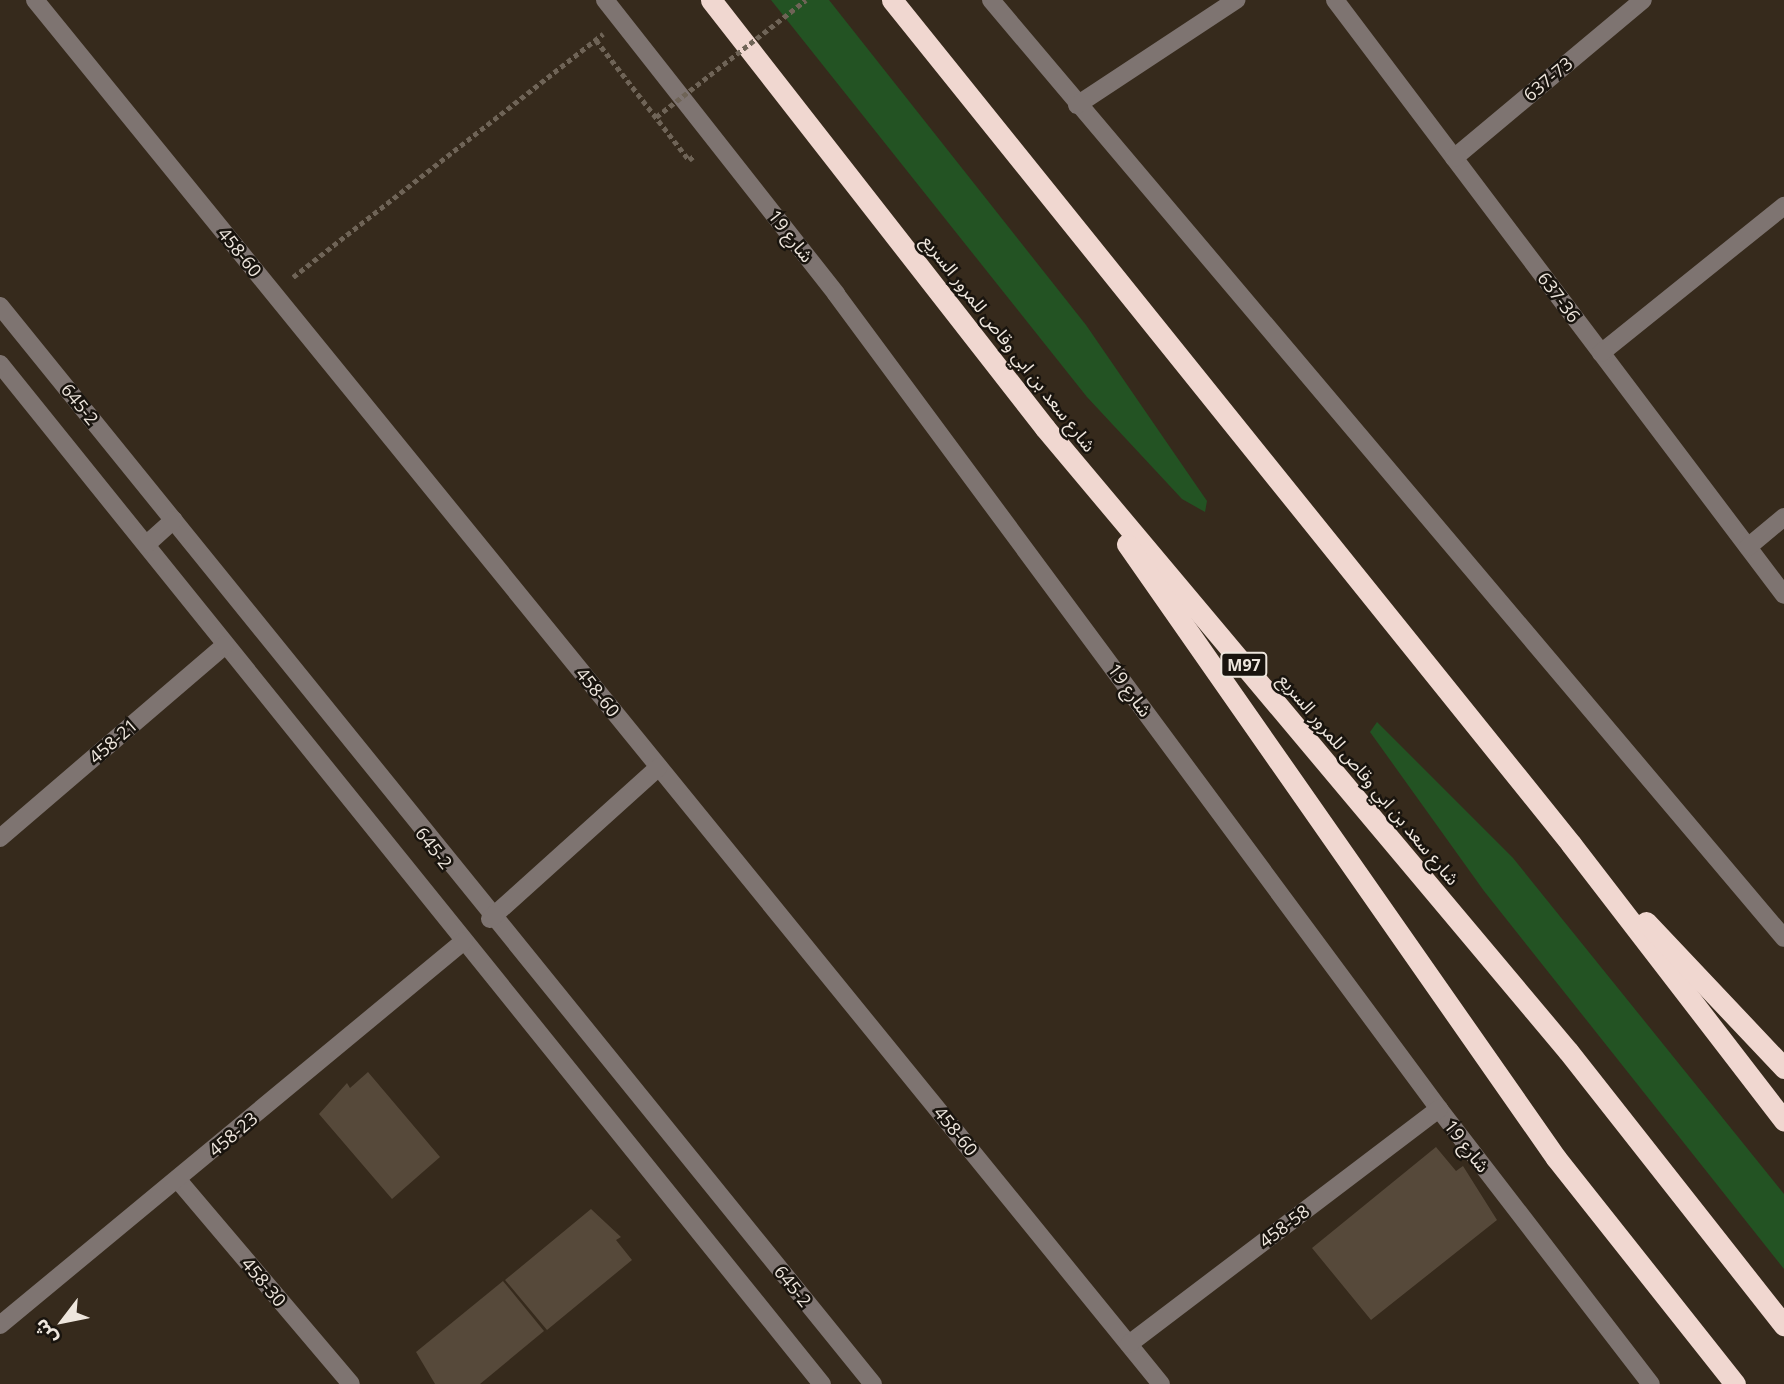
<!DOCTYPE html>
<html>
<head>
<meta charset="utf-8">
<style>
  body { margin:0 }
  #map { position:relative; width:1784px; height:1384px; overflow:hidden; background:#362a1c; font-family:"Open Sans","Noto Sans Arabic",sans-serif }
  div>[style] { position:absolute }
  .green>* { inset:0; background:#235323 }
  .building>* { inset:0; background:#56493a }
  .path>* { height:4.5px; margin-top:-2.25px; transform-origin:0; background:repeating-linear-gradient(90deg,#6f6457 0 5px,transparent 0 8.5px) }
  .minor>* { height:18px; margin:-9px; padding:0 9px; transform-origin:9px; border-radius:9px; background:#7e7471 }
  .highway>* { height:21px; margin:-10.5px; padding:0 10.5px; transform-origin:10.5px; border-radius:10.5px; background:#f0d7d0 }
  .path-bridge>* { height:4.5px; margin-top:-2.25px; transform-origin:0; background:repeating-linear-gradient(90deg,#6f6457 0 5px,transparent 0 8.5px) }
  span { translate:-50% -50%; white-space:nowrap; text-align:center; line-height:1.15; -webkit-text-stroke:5px #19140e; paint-order:stroke }
  .shield-label span { padding:2px 5px; background:#19140e; border:2px solid; border-radius:5px; -webkit-text-stroke-width:0 }
  .shield-label { font-size:16px; color:#eee6dd; font-weight:700 }
  .street-label { font-size:18px; color:#eee6dd }
  .north { position:absolute; left:28px; top:1286px; width:70px; height:70px; -webkit-text-stroke:5px #19140e; paint-order:stroke; rotate:238deg; font-size:19px; font-weight:700; line-height:28px; text-align:center; color:#eee6dd }
  .north::after { content:''; display:block; margin:auto; width:24px; height:32px; background:#eee6dd; clip-path:polygon(50% 0,100% 100%,50% 72%,0 100%) }
</style>
</head>
<body>
<div id="map">
  <div class="green">
    <div style="clip-path:polygon(771px 0,829px 0,1086px 325px,1207px 501px,1205px 512px,1182px 499px,1087px 397px)"></div>
    <div style="clip-path:polygon(1377px 722px,1513px 858px,1784px 1194px,1784px 1269px,1484px 891px,1370px 732px)"></div>
  </div>
  <div class="building">
    <div style="clip-path:polygon(368px 1072px,440px 1157px,392px 1199px,319px 1114px,347px 1083px,350px 1088px)"></div>
    <div style="clip-path:polygon(1436px 1147px,1456px 1171px,1463px 1166px,1497px 1220px,1371px 1320px,1312px 1248px)"></div>
    <div style="clip-path:polygon(591px 1209px,621px 1237px,616px 1240px,632px 1260px,547px 1330px,505px 1280px)"></div>
    <div style="clip-path:polygon(503px 1281px,544px 1331px,480px 1384px,435px 1384px,416px 1352px)"></div>
  </div>
  <div class="path">
    <div style="left:596px;top:40px;width:152px;rotate:52.2deg"></div>
    <div style="left:689px;top:160px;width:8px;rotate:-40deg"></div>
    <div style="left:293px;top:277px;width:394px;rotate:-38.1deg"></div>
  </div>
  <div class="minor">
    <div style="left:35px;top:0;width:1784px;rotate:50.87deg"></div>
    <div style="left:605px;top:0;width:374px;rotate:51.8deg"></div>
    <div style="left:836px;top:294px;width:1014px;rotate:53.5deg"></div>
    <div style="left:1439px;top:1109px;width:347px;rotate:52.4deg"></div>
    <div style="left:991px;top:0;width:1228px;rotate:49.79deg"></div>
    <div style="left:1335px;top:0;width:745px;rotate:52.96deg"></div>
    <div style="left:1077px;top:105px;width:191px;rotate:-33.4deg"></div>
    <div style="left:1454px;top:158px;width:246px;rotate:-39.9deg"></div>
    <div style="left:0;top:306px;width:1387px;rotate:51deg"></div>
    <div style="left:1601px;top:353px;width:235px;rotate:-38.8deg"></div>
    <div style="left:0;top:364px;width:1310px;rotate:51.14deg"></div>
    <div style="left:147px;top:544px;width:36px;rotate:-42deg"></div>
    <div style="left:1748px;top:547px;width:47px;rotate:-39.8deg"></div>
    <div style="left:0;top:838px;width:296px;rotate:-40.6deg"></div>
    <div style="left:490px;top:919px;width:227px;rotate:-42deg"></div>
    <div style="left:178px;top:1180px;width:267px;rotate:49.7deg"></div>
    <div style="left:0;top:1325px;width:602px;rotate:-39.61deg"></div>
    <div style="left:1129px;top:1344px;width:389px;rotate:-37.2deg"></div>
  </div>
  <div class="highway">
    <div style="left:711px;top:0;width:543px;rotate:52.03deg"></div>
    <div style="left:1045px;top:428px;width:813px;rotate:49.99deg"></div>
    <div style="left:1568px;top:1051px;width:349px;rotate:51.8deg"></div>
    <div style="left:892px;top:0;width:1083px;rotate:51.18deg"></div>
    <div style="left:1571px;top:844px;width:349px;rotate:52.4deg"></div>
    <div style="left:1127px;top:544px;width:749px;rotate:55.06deg"></div>
    <div style="left:1556px;top:1158px;width:288px;rotate:51.6deg"></div>
    <div style="left:1646px;top:922px;width:201px;rotate:46.6deg"></div>
  </div>
  <div class="path-bridge">
    <div style="left:656px;top:117px;width:190px;rotate:-38deg"></div>
  </div>
  <div class="shield-label">
    <span style="left:1244px;top:665px">M97</span>
  </div>
  <div class="street-label">
    <span style="left:1548px;top:79px;rotate:-40deg">637-73</span>
    <span style="left:791px;top:236px;rotate:52deg">شارع 19</span>
    <span style="left:240px;top:252px;rotate:51deg">458-60</span>
    <span style="left:1559px;top:297px;rotate:53deg">637-36</span>
    <span style="left:1009px;top:343px;rotate:52deg">شارع سعد بن ابي وقاص للمرور السريع</span>
    <span style="left:80px;top:404px;rotate:51deg">645-2</span>
    <span style="left:1130px;top:690px;rotate:54deg">شارع 19</span>
    <span style="left:598px;top:692px;rotate:51deg">458-60</span>
    <span style="left:113px;top:741px;rotate:-41deg">458-21</span>
    <span style="left:1369px;top:779px;rotate:50deg">شارع سعد بن ابي وقاص للمرور السريع</span>
    <span style="left:434px;top:848px;rotate:52deg">645-2</span>
    <span style="left:956px;top:1131px;rotate:51deg">458-60</span>
    <span style="left:233px;top:1134px;rotate:-40deg">458-23</span>
    <span style="left:1467px;top:1146px;rotate:52deg">شارع 19</span>
    <span style="left:1284px;top:1226px;rotate:-37deg">458-58</span>
    <span style="left:264px;top:1282px;rotate:50deg">458-30</span>
    <span style="left:793px;top:1286px;rotate:51deg">645-2</span>
  </div>
  <div class="north">ش</div>
</div>
</body>
</html>
